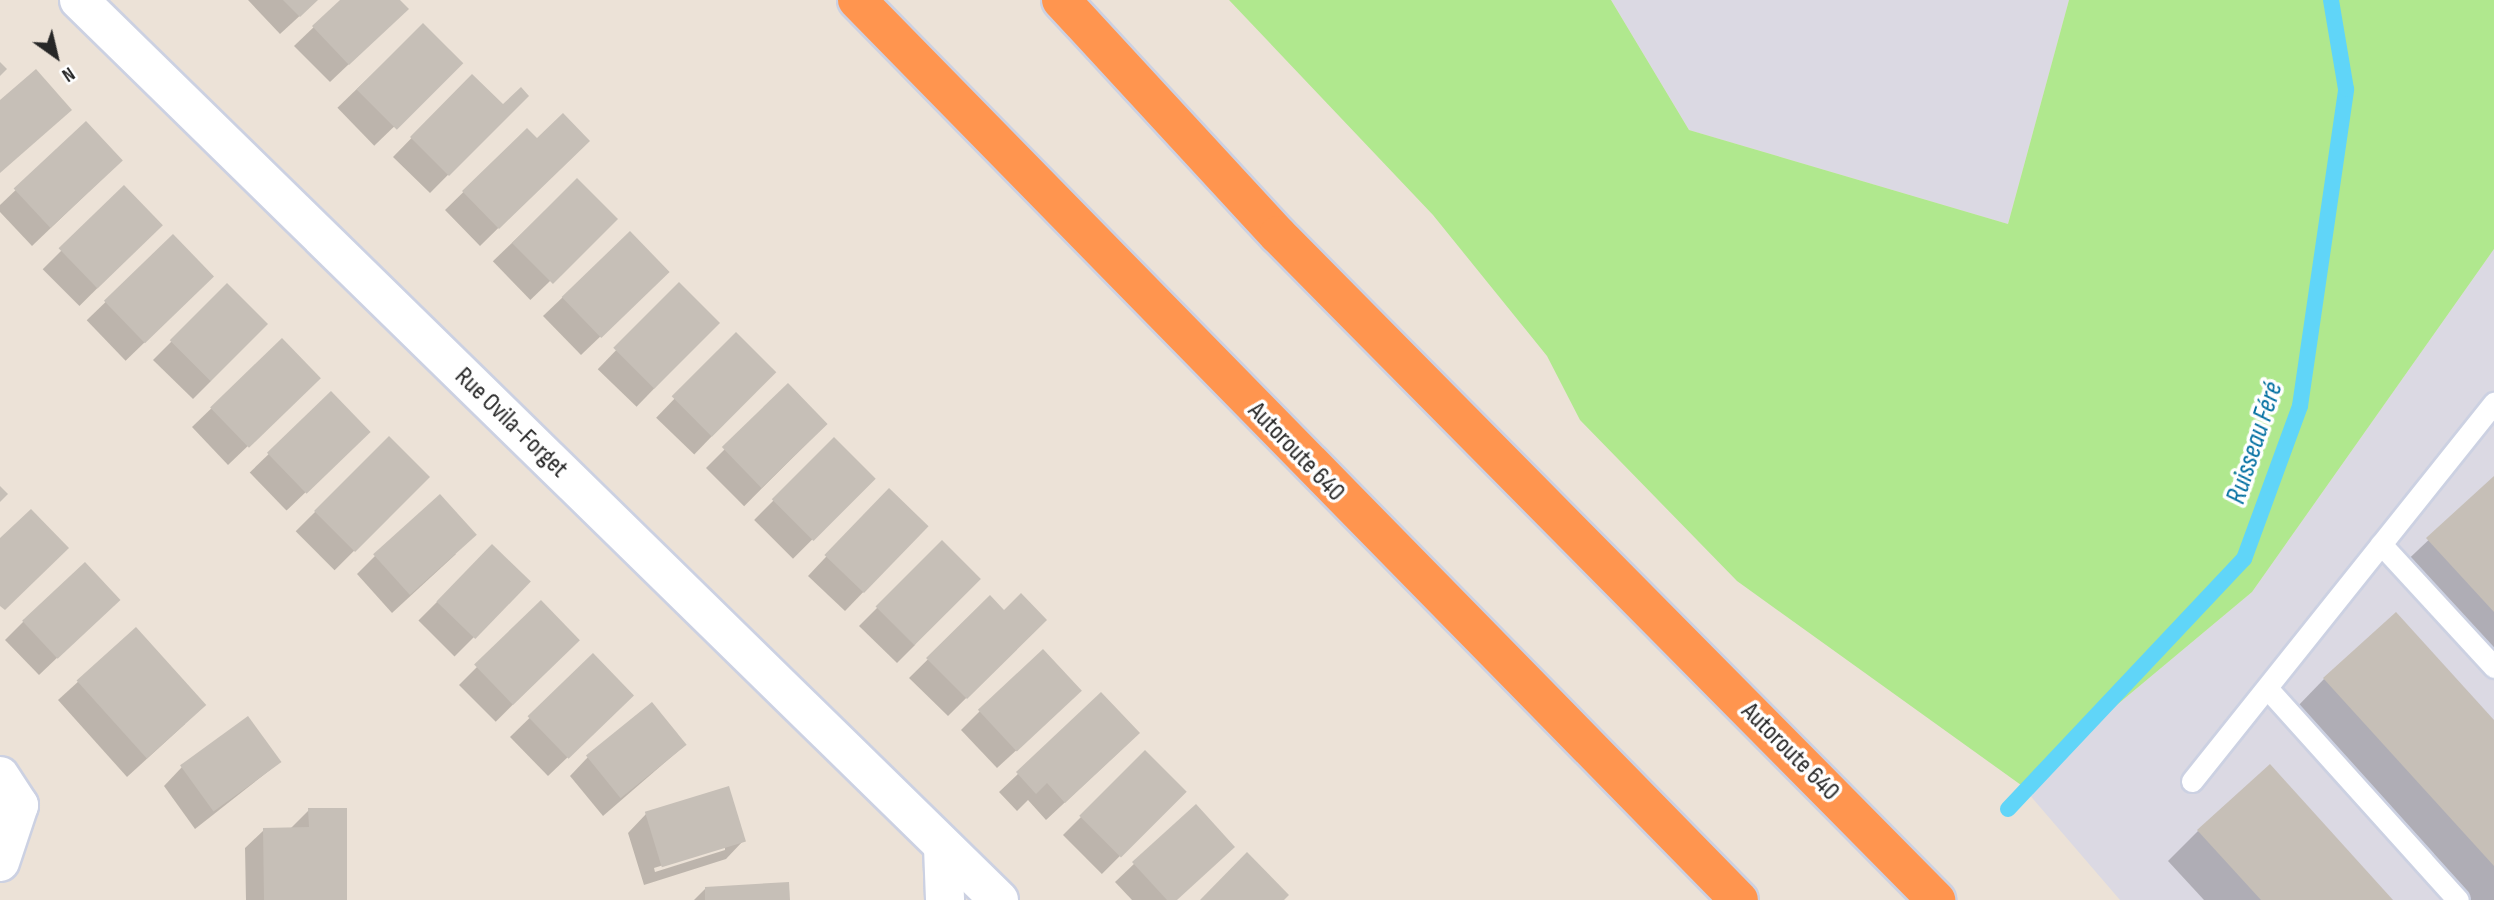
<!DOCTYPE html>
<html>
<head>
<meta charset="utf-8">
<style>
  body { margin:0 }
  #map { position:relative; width:2494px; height:900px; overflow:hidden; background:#ece2d7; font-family:"Sofia Sans Condensed",sans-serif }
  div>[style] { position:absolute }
  .industrial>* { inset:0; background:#dbd9e3 }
  .green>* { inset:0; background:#b0e88e }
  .shadow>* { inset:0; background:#0003; transform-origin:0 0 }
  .stream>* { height:16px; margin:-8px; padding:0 8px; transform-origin:8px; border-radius:8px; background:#60d5f8 }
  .building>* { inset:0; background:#c6bfb7; transform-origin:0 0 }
  .roads { filter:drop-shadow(2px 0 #ccd1e2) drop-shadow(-2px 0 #ccd1e2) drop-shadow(0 2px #ccd1e2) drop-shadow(0 -2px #ccd1e2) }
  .lane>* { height:21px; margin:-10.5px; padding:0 10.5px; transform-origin:10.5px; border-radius:10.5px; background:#fff }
  .street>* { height:38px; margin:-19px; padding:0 19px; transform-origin:19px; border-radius:19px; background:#fff }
  .highway>* { height:38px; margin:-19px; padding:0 19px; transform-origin:19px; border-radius:19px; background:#ff954f }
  span { translate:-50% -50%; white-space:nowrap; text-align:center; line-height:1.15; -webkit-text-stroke:7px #fff; paint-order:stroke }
  .street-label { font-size:26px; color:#272727 }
  .water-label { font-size:28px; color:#026fa1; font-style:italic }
  .north { position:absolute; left:21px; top:21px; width:70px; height:70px; -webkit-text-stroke:5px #fff; paint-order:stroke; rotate:146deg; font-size:19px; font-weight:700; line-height:28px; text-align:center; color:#272727 }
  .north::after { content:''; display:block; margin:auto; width:24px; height:32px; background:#272727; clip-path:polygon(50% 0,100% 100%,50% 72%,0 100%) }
</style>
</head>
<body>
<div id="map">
  <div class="industrial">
    <div style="clip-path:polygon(1611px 0,2069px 0,2008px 224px,1689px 130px)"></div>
    <div style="clip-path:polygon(2494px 249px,2494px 900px,2120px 900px,2021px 785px,2252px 592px)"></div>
  </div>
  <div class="green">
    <div style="clip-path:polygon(1229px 0,1611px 0,1689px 130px,2008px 224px,2069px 0,2494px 0,2494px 249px,2252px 592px,2021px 785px,1737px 581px,1580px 420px,1547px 356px,1433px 215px)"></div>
  </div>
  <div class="shadow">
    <div style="clip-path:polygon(248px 0,317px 0,280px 34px)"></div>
    <div style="clip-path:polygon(342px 0,398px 0,388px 27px,330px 82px,294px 46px)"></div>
    <div style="left:423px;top:25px;width:53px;height:119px;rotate:46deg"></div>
    <div style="clip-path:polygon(472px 76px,503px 107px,526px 96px,430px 193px,393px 157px)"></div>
    <div style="clip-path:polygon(86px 123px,102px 179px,32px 246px,0 212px,0 205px)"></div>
    <div style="clip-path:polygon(527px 130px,537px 141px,587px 141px,480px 246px,445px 210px)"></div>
    <div style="left:577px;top:180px;width:54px;height:117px;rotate:46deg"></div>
    <div style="left:124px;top:188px;width:52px;height:115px;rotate:45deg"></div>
    <div style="clip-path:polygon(630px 233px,649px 290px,581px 355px,543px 316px)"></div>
    <div style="left:173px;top:237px;width:56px;height:120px;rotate:46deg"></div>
    <div style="left:679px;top:285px;width:54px;height:117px;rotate:44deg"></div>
    <div style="clip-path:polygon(227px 286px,211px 381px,193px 399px,153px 360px)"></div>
    <div style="left:736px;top:335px;width:53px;height:115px;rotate:44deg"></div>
    <div style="clip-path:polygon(282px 340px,300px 396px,228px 465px,192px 427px)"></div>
    <div style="left:788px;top:386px;width:54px;height:116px;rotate:45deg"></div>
    <div style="left:331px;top:394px;width:53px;height:113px;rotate:46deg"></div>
    <div style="left:389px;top:438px;width:55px;height:132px;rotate:45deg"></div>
    <div style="left:834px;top:440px;width:55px;height:113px;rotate:45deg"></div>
    <div style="clip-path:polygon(2494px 478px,2494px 675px,2398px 569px)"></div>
    <div style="clip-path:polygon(871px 509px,926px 527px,845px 611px,808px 576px)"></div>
    <div style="clip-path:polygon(942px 543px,915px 645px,897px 663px,859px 626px)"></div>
    <div style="left:492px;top:547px;width:51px;height:104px;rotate:45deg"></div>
    <div style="clip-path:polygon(456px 554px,392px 613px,357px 574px,375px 556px)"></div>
    <div style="clip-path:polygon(990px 598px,1004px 612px,1045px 620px,948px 716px,909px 678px)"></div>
    <div style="left:541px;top:603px;width:52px;height:116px;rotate:45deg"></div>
    <div style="clip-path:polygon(99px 618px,39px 675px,5px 640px,24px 621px)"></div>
    <div style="clip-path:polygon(136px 629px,185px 724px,127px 777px,58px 700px)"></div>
    <div style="clip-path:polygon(593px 656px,613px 714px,548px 776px,510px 737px)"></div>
    <div style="clip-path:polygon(2324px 679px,2494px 723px,2494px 900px,2468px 900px,2295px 709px)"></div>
    <div style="clip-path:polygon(1101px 695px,1120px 751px,1046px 820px,1028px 800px,1017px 811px,999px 792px)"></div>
    <div style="clip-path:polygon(1061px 709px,997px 768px,961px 730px,980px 711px)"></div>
    <div style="clip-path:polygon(685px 745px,603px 816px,570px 776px,588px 757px)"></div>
    <div style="left:1145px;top:753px;width:55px;height:116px;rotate:45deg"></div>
    <div style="clip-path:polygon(280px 762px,195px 829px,164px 786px,182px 767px)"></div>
    <div style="clip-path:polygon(1195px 806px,1176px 900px,1132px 900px,1115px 882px)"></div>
    <div style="clip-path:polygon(309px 810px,345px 900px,246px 900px,245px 848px,264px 830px,290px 829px)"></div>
    <div style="clip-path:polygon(evenodd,646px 814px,744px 840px,726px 859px,644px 885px,628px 833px,646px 814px,725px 846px,725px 850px,655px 872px,654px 868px,725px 846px)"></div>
    <div style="clip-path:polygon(2198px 831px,2391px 900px,2204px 900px,2168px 861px)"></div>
    <div style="clip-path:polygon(705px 889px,788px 900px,694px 900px)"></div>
  </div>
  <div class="stream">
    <div style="left:2008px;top:809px;width:344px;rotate:-46.7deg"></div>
    <div style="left:2244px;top:559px;width:163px;rotate:-69.9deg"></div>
    <div style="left:2300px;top:406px;width:320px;rotate:-81.7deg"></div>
    <div style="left:2346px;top:89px;width:90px;rotate:-99.6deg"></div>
  </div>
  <div class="building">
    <div style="clip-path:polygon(283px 0,318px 0,300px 17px)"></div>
    <div style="clip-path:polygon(340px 0,400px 0,409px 9px,349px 65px,312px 26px)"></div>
    <div style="left:423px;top:23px;width:57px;height:94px;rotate:45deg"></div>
    <div style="clip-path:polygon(0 62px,7px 69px,0 76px)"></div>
    <div style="clip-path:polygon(36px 69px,72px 110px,0 173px,0 100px)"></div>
    <div style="clip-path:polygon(472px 74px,503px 104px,521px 87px,529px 96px,449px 176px,410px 137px)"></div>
    <div style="clip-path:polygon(563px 113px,590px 141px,499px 229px,462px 191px,527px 128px,537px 138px)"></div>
    <div style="left:86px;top:121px;width:54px;height:99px;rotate:47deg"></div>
    <div style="left:577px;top:178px;width:58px;height:92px;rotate:45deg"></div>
    <div style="left:124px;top:185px;width:56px;height:91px;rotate:46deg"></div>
    <div style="left:630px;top:231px;width:57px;height:95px;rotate:46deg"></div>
    <div style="left:173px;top:234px;width:59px;height:96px;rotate:46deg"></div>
    <div style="left:679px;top:282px;width:58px;height:93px;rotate:45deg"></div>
    <div style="left:227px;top:283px;width:58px;height:81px;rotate:45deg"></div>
    <div style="left:736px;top:332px;width:57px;height:91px;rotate:45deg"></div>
    <div style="left:282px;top:338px;width:56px;height:100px;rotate:46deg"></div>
    <div style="left:788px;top:383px;width:57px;height:92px;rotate:46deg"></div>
    <div style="left:331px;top:391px;width:57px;height:89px;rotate:46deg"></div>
    <div style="left:389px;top:436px;width:58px;height:106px;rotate:45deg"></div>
    <div style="left:834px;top:437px;width:59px;height:88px;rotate:45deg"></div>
    <div style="clip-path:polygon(2494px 476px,2494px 612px,2426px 538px)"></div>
    <div style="clip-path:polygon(0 486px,8px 494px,0 502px)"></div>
    <div style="left:889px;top:488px;width:55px;height:93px;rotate:44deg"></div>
    <div style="left:440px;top:494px;width:55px;height:90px;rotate:48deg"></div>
    <div style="clip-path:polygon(31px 509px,69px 548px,5px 610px,0 606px,0 538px)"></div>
    <div style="left:942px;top:540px;width:55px;height:94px;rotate:45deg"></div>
    <div style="left:492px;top:544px;width:54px;height:80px;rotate:44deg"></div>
    <div style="left:85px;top:562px;width:52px;height:86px;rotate:47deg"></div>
    <div style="clip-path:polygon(1021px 593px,1047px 620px,967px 699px,926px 658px,990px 595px,1004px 610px)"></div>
    <div style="left:541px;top:600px;width:56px;height:93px;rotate:46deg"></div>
    <div style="clip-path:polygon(2396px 612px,2494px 720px,2494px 866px,2323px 678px)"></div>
    <div style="left:136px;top:627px;width:105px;height:80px;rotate:48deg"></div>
    <div style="left:1043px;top:649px;width:57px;height:89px;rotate:47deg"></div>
    <div style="left:593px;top:653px;width:59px;height:91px;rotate:46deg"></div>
    <div style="clip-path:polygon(1101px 692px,1140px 733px,1065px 803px,1047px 783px,1036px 794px,1016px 772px)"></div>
    <div style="left:652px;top:702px;width:55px;height:85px;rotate:51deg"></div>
    <div style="left:248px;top:716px;width:57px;height:84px;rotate:54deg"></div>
    <div style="left:1145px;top:750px;width:59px;height:93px;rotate:45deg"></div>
    <div style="clip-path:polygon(2270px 764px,2393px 900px,2261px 900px,2197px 830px)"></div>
    <div style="left:729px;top:786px;width:58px;height:88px;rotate:73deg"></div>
    <div style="clip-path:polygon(1196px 804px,1235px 847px,1177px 900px,1167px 900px,1132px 862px)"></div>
    <div style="clip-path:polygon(308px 808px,347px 808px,347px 900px,264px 900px,263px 828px,309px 827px)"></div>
    <div style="clip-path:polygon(1247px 852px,1289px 895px,1284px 900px,1200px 900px)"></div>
    <div style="clip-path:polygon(789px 882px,790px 900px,705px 900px,705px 887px)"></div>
  </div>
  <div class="roads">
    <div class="lane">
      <div style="left:2381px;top:544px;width:167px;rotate:47.4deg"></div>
      <div style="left:2267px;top:688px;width:285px;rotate:48deg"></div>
      <div style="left:2192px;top:781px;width:484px;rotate:-51.4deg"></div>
    </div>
    <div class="street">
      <div style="left:79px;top:0;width:1287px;rotate:44.37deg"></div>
      <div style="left:0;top:776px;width:35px;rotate:57deg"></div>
      <div style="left:19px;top:805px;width:60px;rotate:108.4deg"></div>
      <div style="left:943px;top:847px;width:53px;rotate:87.8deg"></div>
    </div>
    <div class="highway">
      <div style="left:857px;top:0;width:1260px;rotate:45.58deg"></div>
      <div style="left:1061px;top:0;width:320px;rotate:47.3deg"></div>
      <div style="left:1278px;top:235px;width:936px;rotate:45.3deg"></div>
    </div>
  </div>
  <div class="street-label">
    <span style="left:511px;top:423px;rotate:44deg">Rue Ovila-Forget</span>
    <span style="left:1296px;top:452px;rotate:46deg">Autoroute 640</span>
    <span style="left:1790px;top:752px;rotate:45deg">Autoroute 640</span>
  </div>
  <div class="water-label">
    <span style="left:2255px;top:443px;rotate:-72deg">Ruisseau Féré</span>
  </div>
  <div class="north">N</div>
</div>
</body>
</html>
